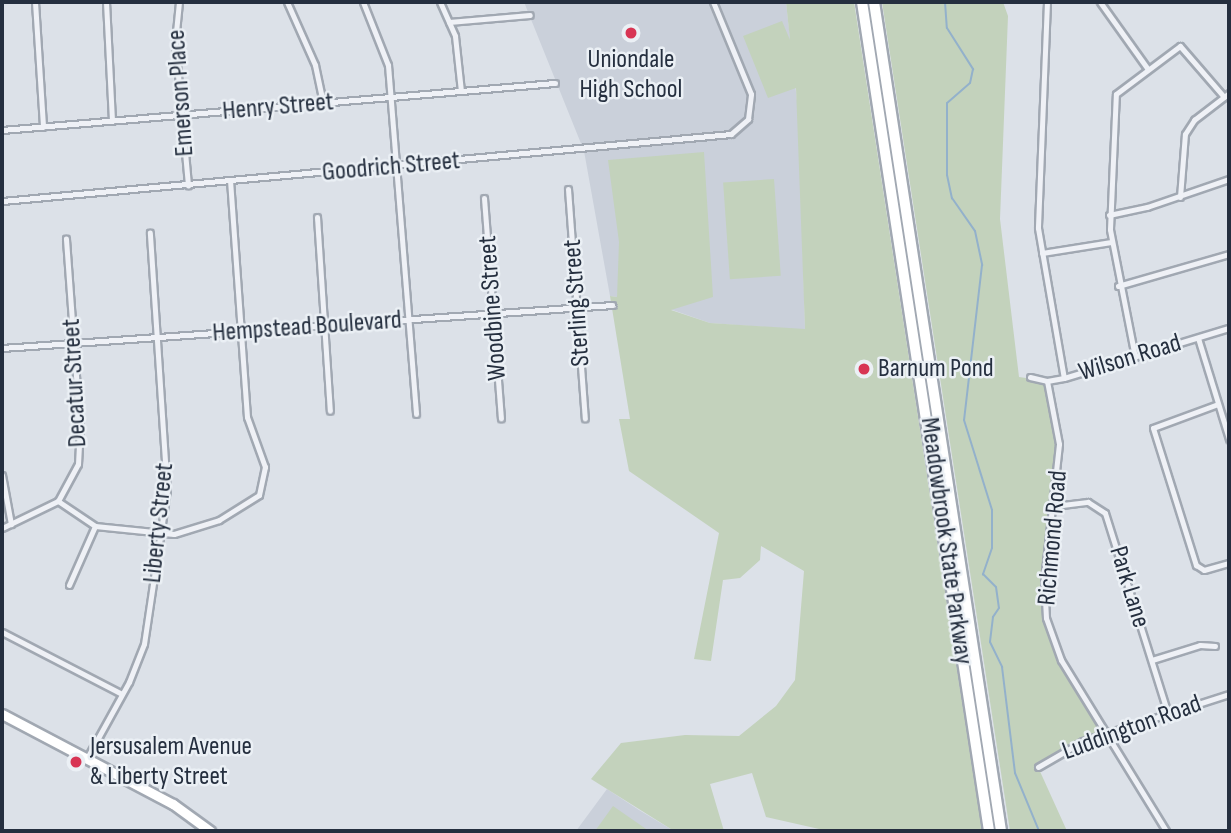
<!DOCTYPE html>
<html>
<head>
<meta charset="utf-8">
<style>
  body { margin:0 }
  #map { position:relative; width:1231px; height:833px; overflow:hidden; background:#dce1e8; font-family:"Sofia Sans Condensed",sans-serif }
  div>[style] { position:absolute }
  .built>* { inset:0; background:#cad0da }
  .green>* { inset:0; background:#c3d2bc; transform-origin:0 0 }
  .stream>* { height:2px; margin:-1px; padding:0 1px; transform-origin:1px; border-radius:1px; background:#93b1cb }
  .roads { filter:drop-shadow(2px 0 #a1a8b2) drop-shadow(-2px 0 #a1a8b2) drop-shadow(0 2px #a1a8b2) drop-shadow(0 -2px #a1a8b2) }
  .street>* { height:5px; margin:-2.5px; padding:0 2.5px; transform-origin:2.5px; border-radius:2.5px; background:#eff1f6 }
  .primary>* { height:9px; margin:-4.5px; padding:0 4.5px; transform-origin:4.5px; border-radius:4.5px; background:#fff }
  .highway>* { height:10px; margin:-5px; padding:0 5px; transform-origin:5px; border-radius:5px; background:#fff }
  .dots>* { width:19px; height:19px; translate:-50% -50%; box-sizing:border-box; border:4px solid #ebf0f5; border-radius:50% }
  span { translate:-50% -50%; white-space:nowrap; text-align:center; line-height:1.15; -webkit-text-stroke:5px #ebf0f5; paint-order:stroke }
  .poi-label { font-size:26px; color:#252f3f }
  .left { translate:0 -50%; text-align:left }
  .street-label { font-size:26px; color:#252f3f }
  .frame { position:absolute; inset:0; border:4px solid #252f3f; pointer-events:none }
</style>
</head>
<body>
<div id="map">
  <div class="built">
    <div style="clip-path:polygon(524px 2px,786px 2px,799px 119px,805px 330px,710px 323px,618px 291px,617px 297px,610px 296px,584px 151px)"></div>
    <div style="clip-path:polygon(607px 789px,639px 810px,674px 831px,576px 831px)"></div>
  </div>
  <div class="green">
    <div style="clip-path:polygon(786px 2px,854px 2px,982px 831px,828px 831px,766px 817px,752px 773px,710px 784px,724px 831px,674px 831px,591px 779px,621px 743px,685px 735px,739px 736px,776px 706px,795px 680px,804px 571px,761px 546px,760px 560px,740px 578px,723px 580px,711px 661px,694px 659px,719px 533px,629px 471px,619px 419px,630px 419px,610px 296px,617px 297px,619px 242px,608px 160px,704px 152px,713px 297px,671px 310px,710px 323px,805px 329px,796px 88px,768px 98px,743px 36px,782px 21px,790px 40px)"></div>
    <div style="clip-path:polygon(882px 2px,1003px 2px,1008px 16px,1000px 219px,1019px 377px,1047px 381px,1059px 444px,1044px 599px,1052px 640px,1106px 733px,1083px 741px,1038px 767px,1067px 831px,1010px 831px)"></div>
    <div style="left:774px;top:179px;width:97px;height:51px;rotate:86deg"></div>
    <div style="clip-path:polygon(613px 806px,649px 831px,595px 831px)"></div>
  </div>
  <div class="stream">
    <div style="left:945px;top:2px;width:26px;rotate:86deg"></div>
    <div style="left:947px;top:28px;width:49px;rotate:57.6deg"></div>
    <div style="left:973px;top:69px;width:14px;rotate:102deg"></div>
    <div style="left:970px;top:83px;width:30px;rotate:139deg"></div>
    <div style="left:947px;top:103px;width:72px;rotate:90deg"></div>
    <div style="left:947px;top:175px;width:24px;rotate:78deg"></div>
    <div style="left:952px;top:198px;width:40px;rotate:55.1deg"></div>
    <div style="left:975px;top:231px;width:35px;rotate:78deg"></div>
    <div style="left:982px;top:265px;width:156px;rotate:96.6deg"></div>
    <div style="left:964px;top:420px;width:94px;rotate:72.7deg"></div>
    <div style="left:992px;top:510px;width:38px;rotate:90deg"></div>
    <div style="left:992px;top:548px;width:28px;rotate:109deg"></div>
    <div style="left:983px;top:574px;width:18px;rotate:45deg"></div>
    <div style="left:996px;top:587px;width:21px;rotate:82deg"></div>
    <div style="left:999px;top:608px;width:11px;rotate:124deg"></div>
    <div style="left:993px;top:617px;width:25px;rotate:97deg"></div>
    <div style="left:990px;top:642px;width:28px;rotate:64deg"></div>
    <div style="left:1002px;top:667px;width:107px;rotate:83deg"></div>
    <div style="left:1015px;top:773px;width:63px;rotate:67.5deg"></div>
  </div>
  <div class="roads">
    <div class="street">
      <div style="left:35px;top:2px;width:125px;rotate:86.3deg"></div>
      <div style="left:106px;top:2px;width:119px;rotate:87.1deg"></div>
      <div style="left:179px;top:2px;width:40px;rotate:95.7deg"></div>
      <div style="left:175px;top:42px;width:144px;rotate:84.8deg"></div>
      <div style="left:287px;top:2px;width:69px;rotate:66deg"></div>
      <div style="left:315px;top:65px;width:39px;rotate:78deg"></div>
      <div style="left:363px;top:2px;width:68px;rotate:68.4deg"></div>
      <div style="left:388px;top:65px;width:350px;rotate:85.4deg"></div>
      <div style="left:440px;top:2px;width:37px;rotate:66deg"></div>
      <div style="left:455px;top:36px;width:55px;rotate:83.8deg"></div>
      <div style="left:1047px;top:2px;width:226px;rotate:92.3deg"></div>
      <div style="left:1038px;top:228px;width:152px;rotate:80.2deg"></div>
      <div style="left:1100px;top:2px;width:81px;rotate:54.5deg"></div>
      <div style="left:449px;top:22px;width:81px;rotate:-4.9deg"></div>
      <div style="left:2px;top:130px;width:555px;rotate:-4.86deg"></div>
      <div style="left:568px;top:189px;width:230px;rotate:85.8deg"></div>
      <div style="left:1180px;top:197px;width:63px;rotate:-85.5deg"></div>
      <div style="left:1185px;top:134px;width:17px;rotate:-57deg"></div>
      <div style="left:1194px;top:120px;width:44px;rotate:-37.6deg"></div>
      <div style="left:484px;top:198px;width:221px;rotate:85.6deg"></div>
      <div style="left:2px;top:201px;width:732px;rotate:-5.25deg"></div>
      <div style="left:731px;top:134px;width:23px;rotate:-41deg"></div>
      <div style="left:748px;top:119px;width:25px;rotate:-83deg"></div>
      <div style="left:751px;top:94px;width:100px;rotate:-112.4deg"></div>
      <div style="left:1109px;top:215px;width:39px;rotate:-12deg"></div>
      <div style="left:1147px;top:207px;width:87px;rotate:-18.9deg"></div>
      <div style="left:317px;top:217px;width:194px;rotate:86.2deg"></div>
      <div style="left:1042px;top:253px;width:70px;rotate:-9.1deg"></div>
      <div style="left:1118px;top:286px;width:116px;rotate:-16.1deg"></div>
      <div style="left:1198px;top:338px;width:106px;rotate:72.9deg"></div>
      <div style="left:2px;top:348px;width:612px;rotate:-4.03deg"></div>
      <div style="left:1135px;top:357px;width:130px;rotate:-101.1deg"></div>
      <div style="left:1110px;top:229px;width:135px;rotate:-87.5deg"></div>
      <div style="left:1116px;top:94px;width:80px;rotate:-36.9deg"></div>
      <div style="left:1180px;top:46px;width:67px;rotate:49.2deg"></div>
      <div style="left:1030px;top:377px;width:17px;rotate:13deg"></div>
      <div style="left:1047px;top:381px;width:17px;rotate:-10deg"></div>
      <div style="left:1064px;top:378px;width:172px;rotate:-16.9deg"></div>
      <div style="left:1047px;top:381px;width:64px;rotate:79.2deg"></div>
      <div style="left:1059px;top:444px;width:137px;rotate:96.3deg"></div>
      <div style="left:1044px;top:580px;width:38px;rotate:87deg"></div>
      <div style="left:1046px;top:618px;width:45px;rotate:70.3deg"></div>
      <div style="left:1061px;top:660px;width:201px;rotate:58.4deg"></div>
      <div style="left:1218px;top:404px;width:69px;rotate:159.7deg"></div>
      <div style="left:1153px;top:428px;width:144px;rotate:72.6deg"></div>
      <div style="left:1196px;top:565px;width:9px;rotate:32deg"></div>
      <div style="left:1204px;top:570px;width:26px;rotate:-16deg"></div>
      <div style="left:2px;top:475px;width:50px;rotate:79.6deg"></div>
      <div style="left:58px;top:501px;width:45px;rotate:34deg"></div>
      <div style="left:95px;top:526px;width:79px;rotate:5.8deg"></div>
      <div style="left:174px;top:534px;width:47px;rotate:-17.3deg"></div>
      <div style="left:219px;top:520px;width:47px;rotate:-32deg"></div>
      <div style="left:259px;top:495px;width:29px;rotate:-78deg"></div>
      <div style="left:265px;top:467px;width:53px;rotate:-109.8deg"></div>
      <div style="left:247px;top:417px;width:237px;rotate:-94.1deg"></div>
      <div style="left:1054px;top:506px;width:34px;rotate:-7deg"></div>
      <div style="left:1088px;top:502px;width:20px;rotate:33deg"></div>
      <div style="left:1105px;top:513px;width:211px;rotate:72.6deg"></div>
      <div style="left:2px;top:528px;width:62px;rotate:-25.7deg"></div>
      <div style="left:58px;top:501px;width:42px;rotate:-61.6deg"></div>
      <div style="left:78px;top:464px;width:34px;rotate:-87deg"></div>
      <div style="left:80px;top:430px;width:192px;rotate:-94.2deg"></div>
      <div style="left:69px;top:585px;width:64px;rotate:-66.2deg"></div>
      <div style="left:2px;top:632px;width:135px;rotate:27.3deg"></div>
      <div style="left:1152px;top:660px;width:50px;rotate:-17.4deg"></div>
      <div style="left:1200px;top:645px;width:15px;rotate:4deg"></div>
      <div style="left:87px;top:758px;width:87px;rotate:-61.1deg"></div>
      <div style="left:129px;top:682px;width:41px;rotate:-68.5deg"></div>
      <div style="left:144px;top:644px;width:155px;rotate:-81.5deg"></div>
      <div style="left:167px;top:491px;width:259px;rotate:-93.8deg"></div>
      <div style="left:1038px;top:767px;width:52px;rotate:-30deg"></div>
      <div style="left:1083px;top:741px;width:153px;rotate:-17.8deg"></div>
    </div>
    <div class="primary">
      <div style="left:2px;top:714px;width:193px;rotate:27.8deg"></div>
      <div style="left:173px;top:804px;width:46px;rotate:36.1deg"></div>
    </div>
    <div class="highway">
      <div style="left:862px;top:2px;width:839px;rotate:81.29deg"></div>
      <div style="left:874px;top:2px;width:839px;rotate:81.29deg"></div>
    </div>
  </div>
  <div class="dots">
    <div style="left:631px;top:33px;background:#d83554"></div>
    <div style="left:864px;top:369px;background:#d83554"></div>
    <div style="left:76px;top:762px;background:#d83554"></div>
  </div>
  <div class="poi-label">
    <span style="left:631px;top:75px">Uniondale<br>High School</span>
    <span class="left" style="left:878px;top:369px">Barnum Pond</span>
    <span class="left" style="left:90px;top:762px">Jersusalem Avenue<br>&amp; Liberty Street</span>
  </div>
  <div class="street-label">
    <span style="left:181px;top:93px;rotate:-94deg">Emerson Place</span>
    <span style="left:278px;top:107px;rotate:-5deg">Henry Street</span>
    <span style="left:391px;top:167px;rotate:-5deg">Goodrich Street</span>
    <span style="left:577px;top:303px;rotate:-94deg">Sterling Street</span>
    <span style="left:493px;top:308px;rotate:-94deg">Woodbine Street</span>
    <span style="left:307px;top:327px;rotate:-4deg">Hempstead Boulevard</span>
    <span style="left:1130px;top:358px;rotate:-17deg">Wilson Road</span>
    <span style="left:75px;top:383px;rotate:-93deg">Decatur Street</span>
    <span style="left:159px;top:523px;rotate:-84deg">Liberty Street</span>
    <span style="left:1053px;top:538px;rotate:-85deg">Richmond Road</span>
    <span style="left:946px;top:541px;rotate:82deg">Meadowbrook State Parkway</span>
    <span style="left:1129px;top:587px;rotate:73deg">Park Lane</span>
    <span style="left:1132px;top:728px;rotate:-20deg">Luddington Road</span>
  </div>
  <div class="frame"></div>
</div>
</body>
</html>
